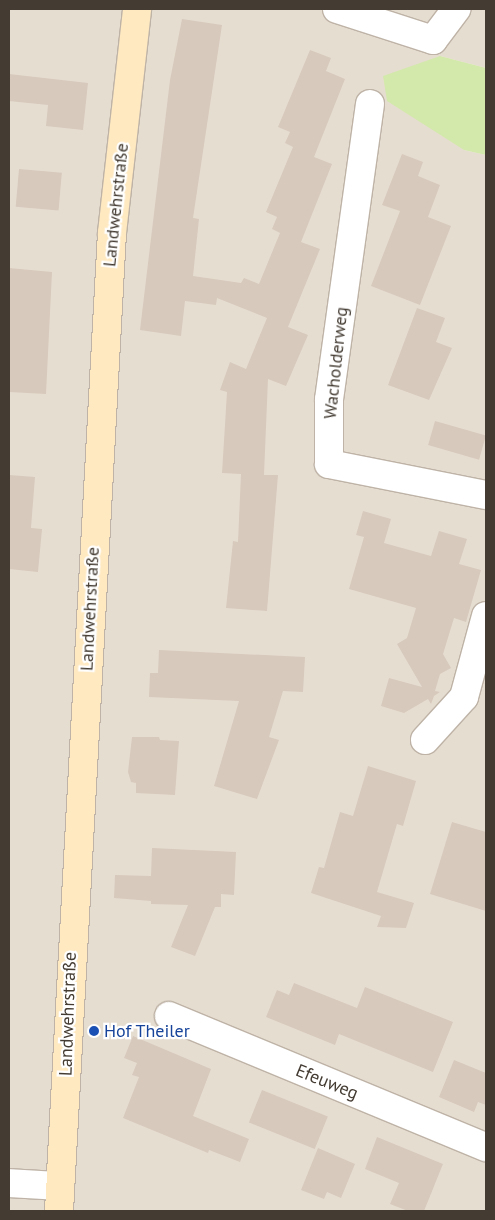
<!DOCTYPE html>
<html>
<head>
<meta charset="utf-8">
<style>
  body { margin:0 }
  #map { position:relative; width:495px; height:1220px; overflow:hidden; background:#f2ece3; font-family:"PT Sans",sans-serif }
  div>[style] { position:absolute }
  .residential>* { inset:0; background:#e6ddd1 }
  .green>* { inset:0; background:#d3e8ab }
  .building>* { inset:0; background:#d7c9bc; transform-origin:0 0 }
  .roads { filter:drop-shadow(1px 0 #beb3a6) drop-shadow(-1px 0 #beb3a6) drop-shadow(0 1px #beb3a6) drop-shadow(0 -1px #beb3a6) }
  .street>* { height:28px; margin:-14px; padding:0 14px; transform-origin:14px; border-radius:14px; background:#fff }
  .secondary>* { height:28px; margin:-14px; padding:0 14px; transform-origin:14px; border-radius:14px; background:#ffe9c1 }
  .dots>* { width:14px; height:14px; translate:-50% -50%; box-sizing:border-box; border:2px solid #fff; border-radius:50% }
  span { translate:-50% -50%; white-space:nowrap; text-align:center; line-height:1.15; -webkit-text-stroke:4.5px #fff; paint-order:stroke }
  .street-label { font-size:18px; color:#443c33 }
  .transit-label { font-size:18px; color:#164399 }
  .left { translate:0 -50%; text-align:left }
  .frame { position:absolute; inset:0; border:10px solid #443c33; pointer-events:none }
</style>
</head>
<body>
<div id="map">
  <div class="residential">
    <div style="clip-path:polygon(9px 9px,137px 9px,53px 1211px,9px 1211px)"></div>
    <div style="clip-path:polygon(140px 9px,486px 9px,486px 68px,440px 56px,464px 150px,486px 155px,486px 1211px,65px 1211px,73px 991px)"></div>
  </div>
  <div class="green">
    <div style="clip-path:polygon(440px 56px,486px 68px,486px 155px,464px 150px,387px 101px,383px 76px)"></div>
  </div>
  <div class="building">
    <div style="clip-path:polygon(182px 19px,222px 25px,193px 218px,199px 219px,193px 276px,241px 283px,244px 278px,259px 284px,280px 233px,272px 229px,277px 217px,266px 212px,293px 147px,285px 143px,290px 132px,278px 127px,310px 50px,331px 58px,326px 71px,345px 79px,314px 157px,332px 164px,301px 242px,320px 249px,288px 327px,308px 335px,286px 386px,268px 379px,264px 475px,278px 475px,267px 611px,226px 608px,233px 541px,238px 542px,241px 474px,222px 473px,227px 392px,220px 390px,230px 362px,246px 369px,267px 318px,217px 298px,216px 305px,185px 301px,181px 336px,140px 330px,170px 80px)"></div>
    <div style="clip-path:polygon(9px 74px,88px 83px,83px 130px,46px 126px,48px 105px,9px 101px)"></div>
    <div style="clip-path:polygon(402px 154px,423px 162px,418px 176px,440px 185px,428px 217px,451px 226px,420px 305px,371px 286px,400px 211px,382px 205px)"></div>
    <div style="left:19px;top:169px;width:43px;height:38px;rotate:5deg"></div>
    <div style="clip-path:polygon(9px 268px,52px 272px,46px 394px,9px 392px)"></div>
    <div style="clip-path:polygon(417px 308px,445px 318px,436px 342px,452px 348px,429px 400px,388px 385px)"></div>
    <div style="left:435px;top:421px;width:53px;height:25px;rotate:16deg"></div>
    <div style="clip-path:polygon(9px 475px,35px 477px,31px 528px,42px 529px,38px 572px,9px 569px)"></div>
    <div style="clip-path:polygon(363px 511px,391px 519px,384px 543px,431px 556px,439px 531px,467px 539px,459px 564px,481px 570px,466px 622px,454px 618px,443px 654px,451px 668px,440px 674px,435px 691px,440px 692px,434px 696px,431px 704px,428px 699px,404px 713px,381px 706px,389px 678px,422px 687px,397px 644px,407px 638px,416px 608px,349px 589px,364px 537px,356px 535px)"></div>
    <div style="clip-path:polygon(159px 650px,305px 657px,303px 692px,283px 691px,269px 737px,279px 740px,257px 799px,214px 786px,239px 701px,149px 697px,150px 673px,158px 673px)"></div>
    <div style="clip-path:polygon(132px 737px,159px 737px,160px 740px,179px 741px,175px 795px,136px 793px,136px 783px,131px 782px,128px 772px)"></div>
    <div style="clip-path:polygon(368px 766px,416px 781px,403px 826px,397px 824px,377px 892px,414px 903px,406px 928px,377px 927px,381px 916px,311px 893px,319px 867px,324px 868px,340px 812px,353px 816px)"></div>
    <div style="clip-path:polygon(452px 822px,486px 832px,486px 911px,430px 894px)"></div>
    <div style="clip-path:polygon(152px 848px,236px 852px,234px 895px,221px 894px,221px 907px,215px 907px,195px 956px,171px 947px,188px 905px,151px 904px,151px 901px,114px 898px,115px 875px,151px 876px)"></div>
    <div style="clip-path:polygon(294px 983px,357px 1008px,365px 987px,453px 1022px,433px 1072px,339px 1034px,335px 1045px,266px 1017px,277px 990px,289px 995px)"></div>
    <div style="clip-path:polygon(133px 1036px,211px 1069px,193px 1116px,249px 1139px,240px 1162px,209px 1150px,208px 1153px,123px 1118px,139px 1077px,132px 1075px,137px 1063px,124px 1058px)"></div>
    <div style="clip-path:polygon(454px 1060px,486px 1073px,486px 1105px,478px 1102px,474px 1112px,439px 1097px)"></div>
    <div style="left:262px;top:1090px;width:71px;height:35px;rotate:22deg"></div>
    <div style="clip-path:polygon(377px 1137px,443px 1164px,424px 1211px,408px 1211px,390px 1204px,399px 1183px,365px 1169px)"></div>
    <div style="clip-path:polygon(318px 1148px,355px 1164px,341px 1198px,327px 1192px,324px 1199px,301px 1190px)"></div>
  </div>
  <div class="roads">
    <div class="street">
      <div style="left:337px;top:9px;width:101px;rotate:17.9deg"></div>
      <div style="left:433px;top:40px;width:39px;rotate:-53deg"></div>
      <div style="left:370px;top:104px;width:299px;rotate:97.9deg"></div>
      <div style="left:329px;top:400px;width:64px;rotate:90deg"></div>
      <div style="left:329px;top:464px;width:160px;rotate:11.2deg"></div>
      <div style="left:425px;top:740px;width:58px;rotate:-47.8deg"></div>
      <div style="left:464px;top:697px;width:84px;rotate:-74.8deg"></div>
      <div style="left:169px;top:1016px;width:343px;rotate:22.5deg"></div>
      <div style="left:9px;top:1183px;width:51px;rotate:3.4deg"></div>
    </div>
    <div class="secondary">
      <div style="left:59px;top:1211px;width:979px;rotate:-86.9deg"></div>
      <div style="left:112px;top:233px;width:225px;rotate:-83.6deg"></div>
    </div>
  </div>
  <div class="dots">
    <div style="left:94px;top:1031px;background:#1a4fb4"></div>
  </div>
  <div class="street-label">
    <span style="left:116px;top:205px;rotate:-84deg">Landwehrstraße</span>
    <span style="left:336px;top:363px;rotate:-84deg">Wacholderweg</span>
    <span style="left:90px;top:609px;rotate:-87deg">Landwehrstraße</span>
    <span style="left:68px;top:1014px;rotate:-88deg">Landwehrstraße</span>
    <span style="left:327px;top:1082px;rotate:22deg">Efeuweg</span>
  </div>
  <div class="transit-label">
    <span class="left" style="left:104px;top:1031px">Hof Theiler</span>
  </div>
  <div class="frame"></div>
</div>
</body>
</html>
